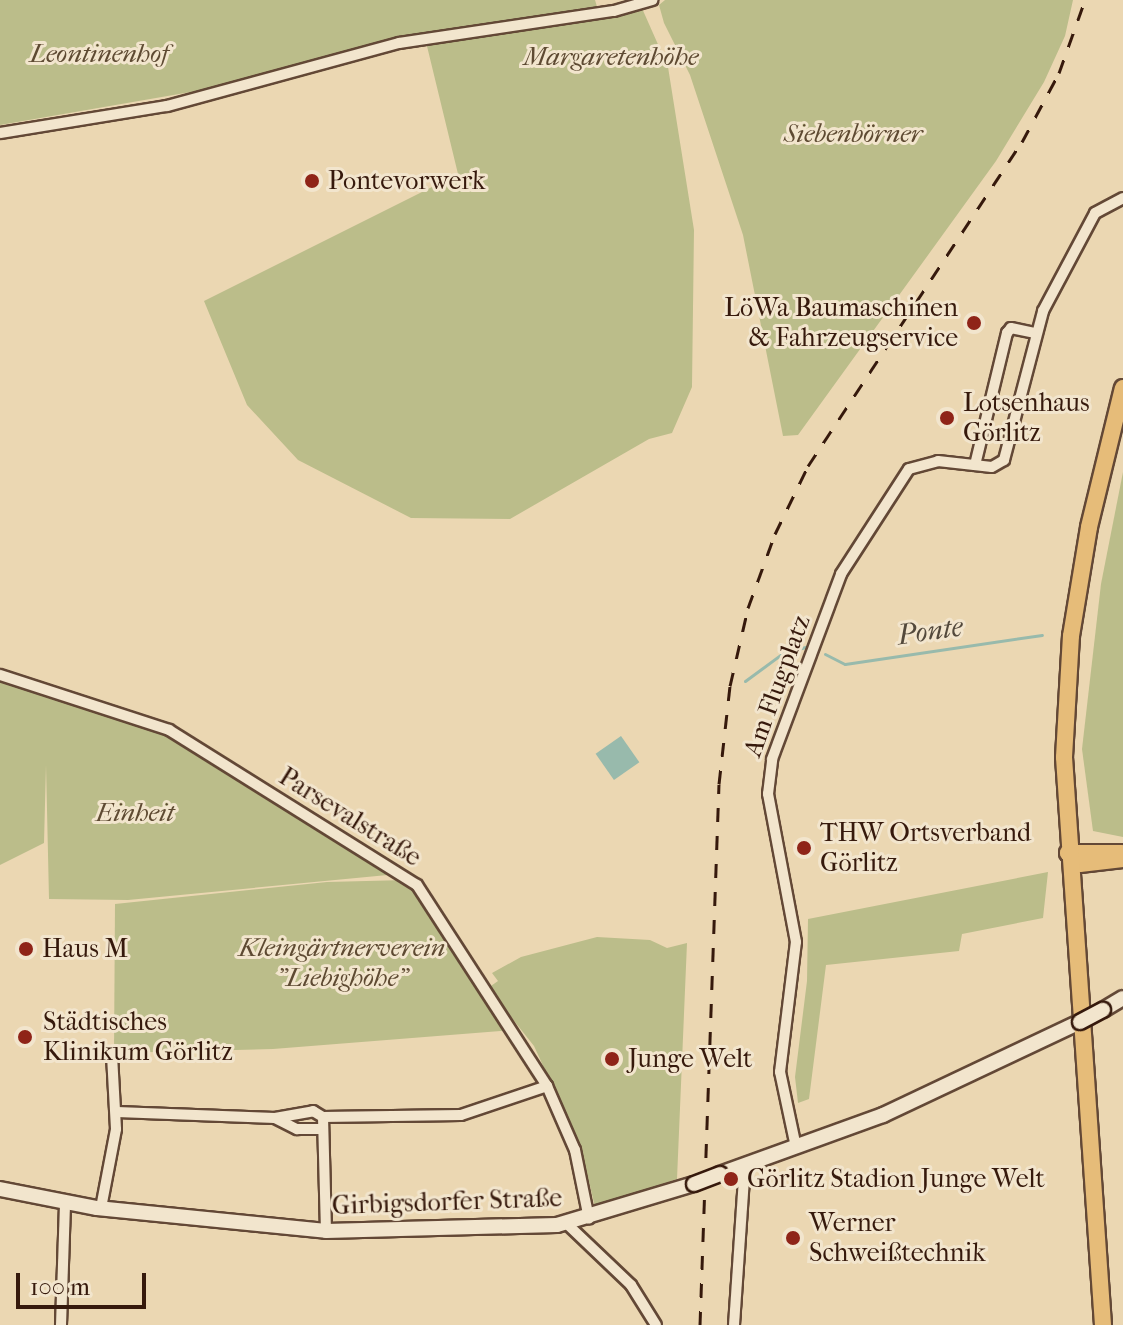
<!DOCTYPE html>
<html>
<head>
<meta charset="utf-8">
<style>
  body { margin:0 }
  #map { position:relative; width:1123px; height:1325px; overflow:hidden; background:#ebd7b2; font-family:"IM FELL French Canon",serif }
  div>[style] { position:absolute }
  .green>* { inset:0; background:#bbbd8a }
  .water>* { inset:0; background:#98baac; transform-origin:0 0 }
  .stream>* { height:3px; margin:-1.5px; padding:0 1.5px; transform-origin:1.5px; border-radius:1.5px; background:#98baac }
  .roads { filter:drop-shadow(2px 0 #634836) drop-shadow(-2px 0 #634836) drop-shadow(0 2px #634836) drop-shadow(0 -2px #634836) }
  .street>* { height:10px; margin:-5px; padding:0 5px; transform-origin:5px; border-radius:5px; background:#f2e5cd }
  .secondary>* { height:14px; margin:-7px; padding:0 7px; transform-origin:7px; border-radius:7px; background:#f2e5cd }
  .primary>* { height:16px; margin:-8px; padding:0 8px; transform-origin:8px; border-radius:8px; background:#e6bc79 }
  .rail>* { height:3px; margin-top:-1.5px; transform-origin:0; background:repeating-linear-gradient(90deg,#36190c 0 14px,transparent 0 28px) }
  .bridges { filter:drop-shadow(2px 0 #36190c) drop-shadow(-2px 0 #36190c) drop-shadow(0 2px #36190c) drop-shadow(0 -2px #36190c) }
  .secondary-bridge>* { height:14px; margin:-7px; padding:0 7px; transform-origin:7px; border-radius:7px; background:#f2e5cd }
  .dots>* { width:22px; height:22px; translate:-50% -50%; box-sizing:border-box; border:4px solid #f2e5cd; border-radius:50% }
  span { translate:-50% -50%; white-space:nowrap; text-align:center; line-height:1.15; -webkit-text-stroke:6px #f2e5cd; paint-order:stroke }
  .park-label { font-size:26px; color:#5e4a32; font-style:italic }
  .poi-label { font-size:26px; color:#36190c }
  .left { translate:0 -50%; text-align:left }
  .right { translate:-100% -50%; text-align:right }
  .street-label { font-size:26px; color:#36190c }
  .water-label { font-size:28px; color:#53493c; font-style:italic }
  .scale { position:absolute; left:16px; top:1273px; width:130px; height:36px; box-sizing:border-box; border:4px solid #36190c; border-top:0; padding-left:10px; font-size:24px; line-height:28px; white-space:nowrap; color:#36190c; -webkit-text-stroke:6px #f2e5cd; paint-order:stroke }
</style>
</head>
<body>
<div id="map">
  <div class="green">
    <div style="clip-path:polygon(0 0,595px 0,598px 10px,409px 35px,208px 89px,0 125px)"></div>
    <div style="clip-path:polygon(665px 0,1073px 0,1065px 36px,1044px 82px,996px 161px,798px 435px,783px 436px,743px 235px,690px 75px,664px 23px,659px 5px)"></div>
    <div style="clip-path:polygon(641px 6px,668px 67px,694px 230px,692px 387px,672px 433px,649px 439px,510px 519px,411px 518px,298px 460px,247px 405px,204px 301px,458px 174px,426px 42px)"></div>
    <div style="clip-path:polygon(1123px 472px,1123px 837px,1093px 831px,1082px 749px,1101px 584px)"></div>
    <div style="clip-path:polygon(0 679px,158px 727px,398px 874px,128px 900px,49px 899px,46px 765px,44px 843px,0 865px)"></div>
    <div style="clip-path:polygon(1048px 872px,1043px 918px,962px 934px,959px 951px,826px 965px,809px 1099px,798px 1103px,795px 1077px,807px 981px,808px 919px)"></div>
    <div style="clip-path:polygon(406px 880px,513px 1030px,273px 1049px,114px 1053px,115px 904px,327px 882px)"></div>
    <div style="clip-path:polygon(597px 937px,650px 940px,667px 948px,687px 943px,677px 1179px,595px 1207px,581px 1148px,534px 1046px,488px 988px,498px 981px,492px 973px,521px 957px)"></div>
  </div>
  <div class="water">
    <div style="left:621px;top:736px;width:32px;height:31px;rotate:55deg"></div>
  </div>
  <div class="stream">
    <div style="left:825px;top:654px;width:22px;rotate:27deg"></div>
    <div style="left:845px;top:664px;width:199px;rotate:-8.4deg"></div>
    <div style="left:745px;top:681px;width:47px;rotate:-36.4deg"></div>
    <div style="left:783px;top:653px;width:27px;rotate:-15deg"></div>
  </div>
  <div class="roads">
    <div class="street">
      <div style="left:0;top:133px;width:169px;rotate:-9.2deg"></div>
      <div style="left:167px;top:106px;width:240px;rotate:-15.2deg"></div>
      <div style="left:399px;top:43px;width:217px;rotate:-8.5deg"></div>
      <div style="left:614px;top:11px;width:40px;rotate:-16deg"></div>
      <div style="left:975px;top:465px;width:136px;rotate:-76.4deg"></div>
      <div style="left:1007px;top:333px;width:6px;rotate:-51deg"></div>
      <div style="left:1011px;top:328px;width:25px;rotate:12deg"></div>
      <div style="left:0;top:675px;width:178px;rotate:18deg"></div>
      <div style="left:169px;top:730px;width:292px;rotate:32deg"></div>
      <div style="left:417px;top:885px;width:239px;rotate:57.1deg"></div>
      <div style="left:547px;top:1086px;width:70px;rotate:66.4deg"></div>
      <div style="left:575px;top:1150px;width:70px;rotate:78.5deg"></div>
      <div style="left:117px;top:1112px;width:158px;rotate:2.2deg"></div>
      <div style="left:275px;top:1118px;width:39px;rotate:-10deg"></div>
      <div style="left:313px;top:1111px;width:12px;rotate:31deg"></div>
      <div style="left:323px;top:1117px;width:138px;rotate:-0.8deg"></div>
      <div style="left:461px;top:1115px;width:91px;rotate:-18.6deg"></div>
      <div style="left:323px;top:1117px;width:114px;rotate:88.5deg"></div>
      <div style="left:275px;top:1118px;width:25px;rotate:27deg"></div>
      <div style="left:297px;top:1129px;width:26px"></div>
      <div style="left:796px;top:1147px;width:77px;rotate:-102deg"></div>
      <div style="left:780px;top:1072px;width:131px;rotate:-83deg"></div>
      <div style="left:796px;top:942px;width:151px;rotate:-100.7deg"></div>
      <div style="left:768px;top:794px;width:35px;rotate:-83deg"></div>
      <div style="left:772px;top:759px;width:197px;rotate:-69.5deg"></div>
      <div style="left:841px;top:574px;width:125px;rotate:-57.1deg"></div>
      <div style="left:909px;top:469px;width:30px;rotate:-15deg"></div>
      <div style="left:938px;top:461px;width:54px;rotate:6.3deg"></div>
      <div style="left:992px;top:467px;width:14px;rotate:-30deg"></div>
      <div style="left:1004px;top:460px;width:154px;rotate:-75.3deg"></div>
      <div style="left:1043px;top:311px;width:111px;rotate:-62deg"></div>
      <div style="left:1095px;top:213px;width:32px;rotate:-28deg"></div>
      <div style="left:101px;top:1208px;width:80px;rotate:-79.2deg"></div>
      <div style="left:116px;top:1129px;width:74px;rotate:-93.1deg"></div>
      <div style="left:566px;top:1223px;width:90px;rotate:43.6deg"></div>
      <div style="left:631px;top:1285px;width:47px;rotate:58deg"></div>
      <div style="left:61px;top:1325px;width:122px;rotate:-88.1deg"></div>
      <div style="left:734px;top:1325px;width:160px;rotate:-86.1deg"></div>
    </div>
    <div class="secondary">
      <div style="left:1103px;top:1010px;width:23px;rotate:-31deg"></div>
      <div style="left:720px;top:1174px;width:173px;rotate:-19.9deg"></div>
      <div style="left:883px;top:1115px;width:218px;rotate:-25.3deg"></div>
      <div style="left:0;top:1189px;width:99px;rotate:11.1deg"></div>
      <div style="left:97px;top:1208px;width:230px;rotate:5.7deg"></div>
      <div style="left:326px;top:1231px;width:231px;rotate:-1.5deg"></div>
      <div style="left:557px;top:1225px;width:143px;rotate:-16.7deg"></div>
    </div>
    <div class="primary">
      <div style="left:1068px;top:853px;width:16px;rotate:43deg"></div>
      <div style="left:1080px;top:864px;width:43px;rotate:-6.6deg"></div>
      <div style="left:1068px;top:853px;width:54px"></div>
      <div style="left:1103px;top:1325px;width:569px;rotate:-93.93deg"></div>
      <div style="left:1064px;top:757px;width:121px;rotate:-86.7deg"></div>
      <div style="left:1071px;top:636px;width:110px;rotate:-80.6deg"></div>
      <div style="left:1089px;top:527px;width:143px;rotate:-76.3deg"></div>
    </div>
  </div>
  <div class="rail">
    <div style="left:700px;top:1325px;width:541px;rotate:-87.99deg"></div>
    <div style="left:719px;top:784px;width:99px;rotate:-83.6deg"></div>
    <div style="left:730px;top:686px;width:80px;rotate:-77deg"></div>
    <div style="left:748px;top:608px;width:79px;rotate:-70deg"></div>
    <div style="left:775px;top:534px;width:76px;rotate:-64.1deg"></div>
    <div style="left:808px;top:466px;width:388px;rotate:-56.6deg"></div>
    <div style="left:1022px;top:142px;width:78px;rotate:-61.8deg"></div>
    <div style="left:1059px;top:73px;width:77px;rotate:-70.4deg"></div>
  </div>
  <div class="bridges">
    <div class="secondary-bridge">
      <div style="left:1080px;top:1022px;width:26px;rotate:-28deg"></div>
      <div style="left:694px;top:1184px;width:28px;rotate:-21deg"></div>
    </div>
  </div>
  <div class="dots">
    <div style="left:312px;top:181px;background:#8f2418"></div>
    <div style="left:974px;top:323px;background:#8f2418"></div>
    <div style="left:947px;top:418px;background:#8f2418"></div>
    <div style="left:804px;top:848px;background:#8f2418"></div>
    <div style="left:26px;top:949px;background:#8f2418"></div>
    <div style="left:25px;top:1037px;background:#8f2418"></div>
    <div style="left:612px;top:1059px;background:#8f2418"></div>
    <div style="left:731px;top:1179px;background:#8f2418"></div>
    <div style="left:793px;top:1238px;background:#8f2418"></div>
  </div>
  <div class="park-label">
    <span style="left:99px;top:54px">Leontinenhof</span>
    <span style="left:611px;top:57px">Margaretenhöhe</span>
    <span style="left:853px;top:134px">Siebenbörner</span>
    <span style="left:135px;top:813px">Einheit</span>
    <span style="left:342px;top:963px">Kleingärtnerverein<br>"Liebighöhe"</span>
  </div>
  <div class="poi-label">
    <span class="left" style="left:328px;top:181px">Pontevorwerk</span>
    <span class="right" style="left:958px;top:323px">LöWa Baumaschinen<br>&amp; Fahrzeugservice</span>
    <span class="left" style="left:963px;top:418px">Lotsenhaus<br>Görlitz</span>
    <span class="left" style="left:820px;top:848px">THW Ortsverband<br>Görlitz</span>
    <span class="left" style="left:42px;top:949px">Haus M</span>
    <span class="left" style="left:43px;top:1037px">Städtisches<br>Klinikum Görlitz</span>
    <span class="left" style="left:628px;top:1059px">Junge Welt</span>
    <span class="left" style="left:747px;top:1179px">Görlitz Stadion Junge Welt</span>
    <span class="left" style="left:809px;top:1238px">Werner<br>Schweißtechnik</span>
  </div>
  <div class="street-label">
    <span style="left:777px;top:686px;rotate:-70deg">Am Flugplatz</span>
    <span style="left:350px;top:817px;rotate:32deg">Parsevalstraße</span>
    <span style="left:447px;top:1202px;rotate:-2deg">Girbigsdorfer Straße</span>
  </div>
  <div class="water-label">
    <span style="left:930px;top:631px;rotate:-8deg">Ponte</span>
  </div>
  <div class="scale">100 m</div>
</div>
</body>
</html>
